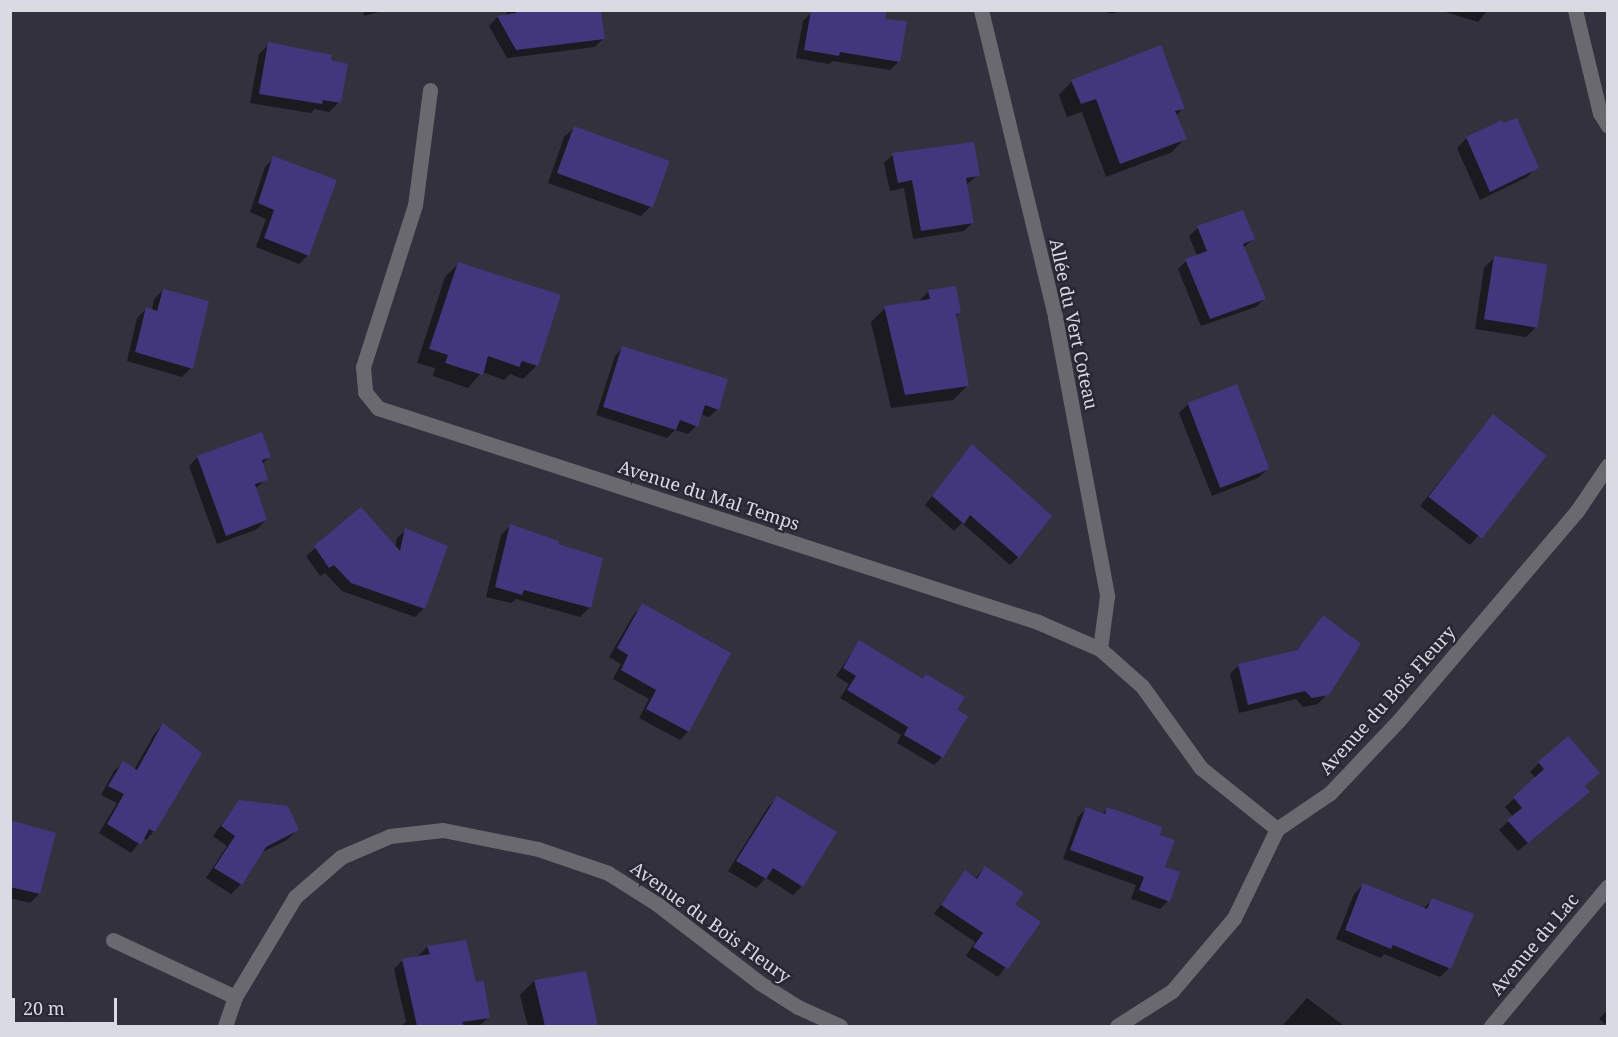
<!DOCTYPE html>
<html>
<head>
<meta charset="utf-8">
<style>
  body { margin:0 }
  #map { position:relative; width:1618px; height:1037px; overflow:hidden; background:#32313d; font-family:"Noto Serif",serif }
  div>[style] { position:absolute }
  .shadow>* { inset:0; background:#0007 }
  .building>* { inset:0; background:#42377c; transform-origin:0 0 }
  .street>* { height:15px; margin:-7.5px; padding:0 7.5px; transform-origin:7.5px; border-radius:7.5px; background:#69696f }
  span { translate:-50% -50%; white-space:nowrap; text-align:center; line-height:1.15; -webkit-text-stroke:5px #282733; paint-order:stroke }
  .street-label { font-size:18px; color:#dadae2 }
  .frame { position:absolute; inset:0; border:12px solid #dadae2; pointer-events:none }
  .scale { position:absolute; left:12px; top:998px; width:105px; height:27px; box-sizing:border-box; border:3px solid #dadae2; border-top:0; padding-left:8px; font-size:18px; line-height:21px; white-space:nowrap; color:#dadae2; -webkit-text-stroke:4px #282733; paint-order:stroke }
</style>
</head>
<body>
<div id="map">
  <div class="shadow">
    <div style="clip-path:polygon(363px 10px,386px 10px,364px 16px)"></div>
    <div style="clip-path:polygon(506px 10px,600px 10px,604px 38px,595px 47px,507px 58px,489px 26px,497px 17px,507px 16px)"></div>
    <div style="clip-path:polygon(1100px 10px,1121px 10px,1112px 14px)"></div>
    <div style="clip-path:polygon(1439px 10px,1488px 10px,1478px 22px)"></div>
    <div style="clip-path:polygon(811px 13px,883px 20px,899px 61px,890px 70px,833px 61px,829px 64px,796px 58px,803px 21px)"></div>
    <div style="clip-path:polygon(269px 44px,329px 61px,339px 102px,329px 112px,315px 109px,311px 113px,250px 103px,259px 54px)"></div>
    <div style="clip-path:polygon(1072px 81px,1183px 108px,1176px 116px,1185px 138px,1172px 152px,1106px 177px,1082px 112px,1067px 117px,1059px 95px)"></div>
    <div style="clip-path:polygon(1501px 122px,1537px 167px,1527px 177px,1480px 200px,1457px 148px,1467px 138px)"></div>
    <div style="clip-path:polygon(574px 128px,651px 206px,641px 216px,548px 183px,564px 137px)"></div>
    <div style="clip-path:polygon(893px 155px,978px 175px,966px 185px,973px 222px,964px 231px,913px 239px,904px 188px,890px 191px,884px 163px)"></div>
    <div style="clip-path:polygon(274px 158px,308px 255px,299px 264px,256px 247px,266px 219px,250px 212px,265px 167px)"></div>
    <div style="clip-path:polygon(1198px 228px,1253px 239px,1243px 248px,1264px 299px,1256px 307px,1201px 326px,1178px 269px,1186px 261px,1197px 256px,1189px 236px)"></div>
    <div style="clip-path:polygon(1494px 258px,1536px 327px,1526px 337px,1475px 329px,1484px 268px)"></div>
    <div style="clip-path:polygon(458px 264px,537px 365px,523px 379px,510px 374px,504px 380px,482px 372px,468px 388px,433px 376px,435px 368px,417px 363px,445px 277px)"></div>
    <div style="clip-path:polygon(163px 290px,191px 368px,182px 377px,127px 361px,137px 318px,146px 309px,152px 310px,154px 299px)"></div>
    <div style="clip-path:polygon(928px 292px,959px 313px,955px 317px,967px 386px,953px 400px,891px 408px,871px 322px,885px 308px,917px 303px)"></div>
    <div style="clip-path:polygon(623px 347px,718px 409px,709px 417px,700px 414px,696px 426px,688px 434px,675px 430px,667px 438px,596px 415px,615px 356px)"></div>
    <div style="clip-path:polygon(1188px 404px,1268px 469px,1258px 478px,1212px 496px,1179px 413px)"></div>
    <div style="clip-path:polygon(1485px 425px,1544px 456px,1470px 545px,1420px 506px)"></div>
    <div style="clip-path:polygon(972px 446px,1018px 557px,1010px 565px,962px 523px,954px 531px,925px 505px)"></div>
    <div style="clip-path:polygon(270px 456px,262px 464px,266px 479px,255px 489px,266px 520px,257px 529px,217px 544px,189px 466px,198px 457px)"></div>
    <div style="clip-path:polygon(361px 509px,395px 548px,397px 538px,406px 530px,424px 608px,415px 617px,342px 591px,325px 573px,320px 576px,306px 556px)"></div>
    <div style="clip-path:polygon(510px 526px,557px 545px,601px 559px,589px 608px,580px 617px,516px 599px,511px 603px,486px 597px,501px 535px)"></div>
    <div style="clip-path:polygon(643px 605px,688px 731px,680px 740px,639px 718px,649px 699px,613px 679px,621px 664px,609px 657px,634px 614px)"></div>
    <div style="clip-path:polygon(1323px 617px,1327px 694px,1318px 704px,1303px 707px,1296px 699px,1239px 713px,1230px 674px,1239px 665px,1295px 652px)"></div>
    <div style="clip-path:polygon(859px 642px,955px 710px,942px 757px,934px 765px,897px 743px,901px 735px,840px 698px,849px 684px,836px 676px)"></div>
    <div style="clip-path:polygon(163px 725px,154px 831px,146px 840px,143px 838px,131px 853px,99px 833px,117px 803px,101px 795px,114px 771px,123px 763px,134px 770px,155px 733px)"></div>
    <div style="clip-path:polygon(1539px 763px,1583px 787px,1579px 801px,1518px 851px,1499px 830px,1513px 817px,1505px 807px,1536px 778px,1530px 772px)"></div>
    <div style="clip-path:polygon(777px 798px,802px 886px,793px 895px,766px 878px,756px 888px,728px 871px,768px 807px)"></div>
    <div style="clip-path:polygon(239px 801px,297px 830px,287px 840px,260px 853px,241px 884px,231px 894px,206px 878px,227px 846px,213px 836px)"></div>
    <div style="clip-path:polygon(1086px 809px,1102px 814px,1107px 809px,1158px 836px,1168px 901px,1160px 909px,1131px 899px,1136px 885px,1063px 859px,1078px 817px)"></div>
    <div style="clip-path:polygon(10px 822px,39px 894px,30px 903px,10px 898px)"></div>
    <div style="clip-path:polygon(985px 867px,1013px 905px,1039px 922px,998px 977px,966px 956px,975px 942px,934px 914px,965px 872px,975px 879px)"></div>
    <div style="clip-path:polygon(1363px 885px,1423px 909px,1433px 899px,1449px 968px,1440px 977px,1384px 954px,1381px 958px,1336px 939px,1354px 894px)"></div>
    <div style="clip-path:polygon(465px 942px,475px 984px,489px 1017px,479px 1026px,401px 1026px,406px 1022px,394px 969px,403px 960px,418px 956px,427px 947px)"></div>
    <div style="clip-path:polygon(585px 973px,596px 1026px,528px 1026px,520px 995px,534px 981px)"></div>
    <div style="clip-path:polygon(1307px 998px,1344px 1026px,1282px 1026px)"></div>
    <div style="clip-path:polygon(1608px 1009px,1608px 1026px,1599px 1019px)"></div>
  </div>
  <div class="building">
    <div style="clip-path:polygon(516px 10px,601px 10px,605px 39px,516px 50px,497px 16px,516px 13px)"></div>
    <div style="clip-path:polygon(811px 10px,887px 10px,885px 19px,907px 21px,900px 62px,840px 52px,839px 56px,804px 50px)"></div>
    <div style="clip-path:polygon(268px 42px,332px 55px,331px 60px,348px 64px,341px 103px,323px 100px,322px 104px,259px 94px)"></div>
    <div style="clip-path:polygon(1161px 45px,1185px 109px,1175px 111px,1187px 139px,1120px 164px,1096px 99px,1081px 104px,1071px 80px)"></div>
    <div style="clip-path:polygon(1517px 118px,1539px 168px,1490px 192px,1466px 137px,1502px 120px,1503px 123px)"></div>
    <div style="left:574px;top:126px;width:102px;height:50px;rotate:20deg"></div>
    <div style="clip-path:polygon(974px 142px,980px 176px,966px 178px,974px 223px,921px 231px,912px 180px,898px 183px,892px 153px)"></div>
    <div style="clip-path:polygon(273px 156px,337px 180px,309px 256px,264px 238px,274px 210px,258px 203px)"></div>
    <div style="clip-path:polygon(1243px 210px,1255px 239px,1243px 244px,1266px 299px,1210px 319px,1185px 259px,1207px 251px,1197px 226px)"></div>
    <div style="left:1494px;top:256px;width:54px;height:64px;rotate:9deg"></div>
    <div style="clip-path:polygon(458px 262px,561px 295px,538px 366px,522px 361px,519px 367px,488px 356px,483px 375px,445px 363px,448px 355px,429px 349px)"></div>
    <div style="clip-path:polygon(956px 286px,961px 313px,956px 314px,969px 386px,905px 395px,884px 306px,930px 299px,928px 290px)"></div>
    <div style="clip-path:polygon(163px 289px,209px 301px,193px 369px,135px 352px,146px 307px,157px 311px)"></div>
    <div style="clip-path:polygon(622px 346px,728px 379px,719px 410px,705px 405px,698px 427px,680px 420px,676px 430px,603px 407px)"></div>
    <div style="left:1237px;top:384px;width:91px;height:53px;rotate:69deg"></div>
    <div style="left:1493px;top:414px;width:68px;height:105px;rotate:38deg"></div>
    <div style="clip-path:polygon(262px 432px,271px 457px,262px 460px,268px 480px,255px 484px,267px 520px,226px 536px,197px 456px)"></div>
    <div style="clip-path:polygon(972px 444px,1052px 516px,1019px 558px,970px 515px,964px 524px,932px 496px)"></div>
    <div style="clip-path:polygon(361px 507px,400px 551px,405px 528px,448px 546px,425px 609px,351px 583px,334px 565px,329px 568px,314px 546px)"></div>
    <div style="clip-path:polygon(510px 524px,559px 541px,558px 544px,603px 558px,591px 608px,524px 590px,522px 595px,495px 587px)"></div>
    <div style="clip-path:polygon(642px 603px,731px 653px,689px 732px,646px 709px,656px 690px,621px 670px,628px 655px,617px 648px)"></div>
    <div style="clip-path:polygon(1323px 615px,1361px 644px,1329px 695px,1312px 698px,1305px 691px,1248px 705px,1238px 664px,1297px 650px)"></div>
    <div style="clip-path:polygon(859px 640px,923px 679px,926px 674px,965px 697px,957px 710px,968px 716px,943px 758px,904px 735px,908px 727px,847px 690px,856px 676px,843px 668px)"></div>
    <div style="clip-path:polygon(163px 723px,202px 753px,155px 832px,149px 829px,141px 845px,107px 824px,124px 794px,108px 786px,123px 761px,137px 770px)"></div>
    <div style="clip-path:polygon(1568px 736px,1600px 773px,1585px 786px,1590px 792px,1528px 843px,1507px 820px,1522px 808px,1513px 797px,1544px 769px,1538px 762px)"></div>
    <div style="clip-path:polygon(777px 796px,837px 832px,803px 887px,773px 868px,766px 879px,736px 861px)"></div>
    <div style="clip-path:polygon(239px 800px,288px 806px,299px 830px,266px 847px,242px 885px,214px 868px,235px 836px,221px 826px)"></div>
    <div style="clip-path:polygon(1086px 807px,1105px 814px,1107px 807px,1136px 817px,1162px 827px,1160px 835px,1175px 840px,1165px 867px,1180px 872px,1170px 902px,1139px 890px,1144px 877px,1070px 850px)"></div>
    <div style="clip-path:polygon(10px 820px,56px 833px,40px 894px,10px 887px)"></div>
    <div style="clip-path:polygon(985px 866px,1024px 893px,1015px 904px,1041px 922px,1008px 969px,973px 947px,983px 933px,941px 905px,965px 870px,977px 879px)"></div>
    <div style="clip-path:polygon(1363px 883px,1427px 909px,1432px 898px,1474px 914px,1451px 969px,1393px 945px,1391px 949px,1345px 930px)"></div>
    <div style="clip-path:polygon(466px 940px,476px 982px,483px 980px,485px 988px,490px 1018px,462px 1022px,464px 1026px,417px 1026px,402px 959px,430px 954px,427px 946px)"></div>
    <div style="clip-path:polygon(586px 971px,598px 1026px,545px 1026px,534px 980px)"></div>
  </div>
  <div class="street">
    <div style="left:981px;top:10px;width:316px;rotate:76.4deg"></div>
    <div style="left:1055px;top:317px;width:284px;rotate:79.4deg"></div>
    <div style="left:1107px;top:596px;width:53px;rotate:97.5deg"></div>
    <div style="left:1575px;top:10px;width:106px;rotate:76.4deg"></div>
    <div style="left:1600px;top:113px;width:15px;rotate:58deg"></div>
    <div style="left:430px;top:90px;width:116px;rotate:97.4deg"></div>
    <div style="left:415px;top:205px;width:170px;rotate:107.8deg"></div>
    <div style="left:363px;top:367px;width:25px;rotate:85deg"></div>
    <div style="left:365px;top:392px;width:21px;rotate:51deg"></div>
    <div style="left:378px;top:408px;width:694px;rotate:17.96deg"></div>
    <div style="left:1038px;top:622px;width:68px;rotate:23.5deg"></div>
    <div style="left:1100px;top:649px;width:56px;rotate:41.4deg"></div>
    <div style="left:1142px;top:686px;width:101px;rotate:54.3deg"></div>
    <div style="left:1201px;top:768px;width:97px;rotate:38.8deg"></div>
    <div style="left:113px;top:940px;width:135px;rotate:25deg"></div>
    <div style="left:225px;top:1026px;width:31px;rotate:-71deg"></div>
    <div style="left:235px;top:997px;width:117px;rotate:-59deg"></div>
    <div style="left:295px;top:897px;width:61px;rotate:-41deg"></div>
    <div style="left:341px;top:857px;width:53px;rotate:-23.2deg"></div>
    <div style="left:390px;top:836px;width:53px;rotate:-6.5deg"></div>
    <div style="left:443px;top:830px;width:97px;rotate:11.3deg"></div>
    <div style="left:538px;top:849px;width:74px;rotate:18.9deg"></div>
    <div style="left:608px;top:873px;width:58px;rotate:32.3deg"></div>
    <div style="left:657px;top:904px;width:130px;rotate:37.5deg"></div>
    <div style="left:760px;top:983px;width:45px;rotate:32.3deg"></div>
    <div style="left:798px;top:1007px;width:46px;rotate:24.3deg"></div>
    <div style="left:1117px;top:1026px;width:65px;rotate:-32.5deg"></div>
    <div style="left:1172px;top:991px;width:96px;rotate:-49.7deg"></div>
    <div style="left:1234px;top:918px;width:99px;rotate:-64.2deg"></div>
    <div style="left:1277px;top:829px;width:64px;rotate:-34.2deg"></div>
    <div style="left:1330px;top:793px;width:100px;rotate:-46.6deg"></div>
    <div style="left:1399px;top:720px;width:275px;rotate:-49.6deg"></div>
    <div style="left:1577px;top:511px;width:55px;rotate:-56deg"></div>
    <div style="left:1491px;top:1026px;width:182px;rotate:-50.1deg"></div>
  </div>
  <div class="street-label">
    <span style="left:1074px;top:324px;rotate:78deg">Allée du Vert Coteau</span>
    <span style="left:709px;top:495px;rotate:18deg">Avenue du Mal Temps</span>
    <span style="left:1387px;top:700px;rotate:-48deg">Avenue du Bois Fleury</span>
    <span style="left:711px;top:922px;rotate:36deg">Avenue du Bois Fleury</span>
    <span style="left:1534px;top:944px;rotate:-50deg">Avenue du Lac</span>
  </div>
  <div class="frame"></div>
  <div class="scale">20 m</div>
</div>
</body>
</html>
